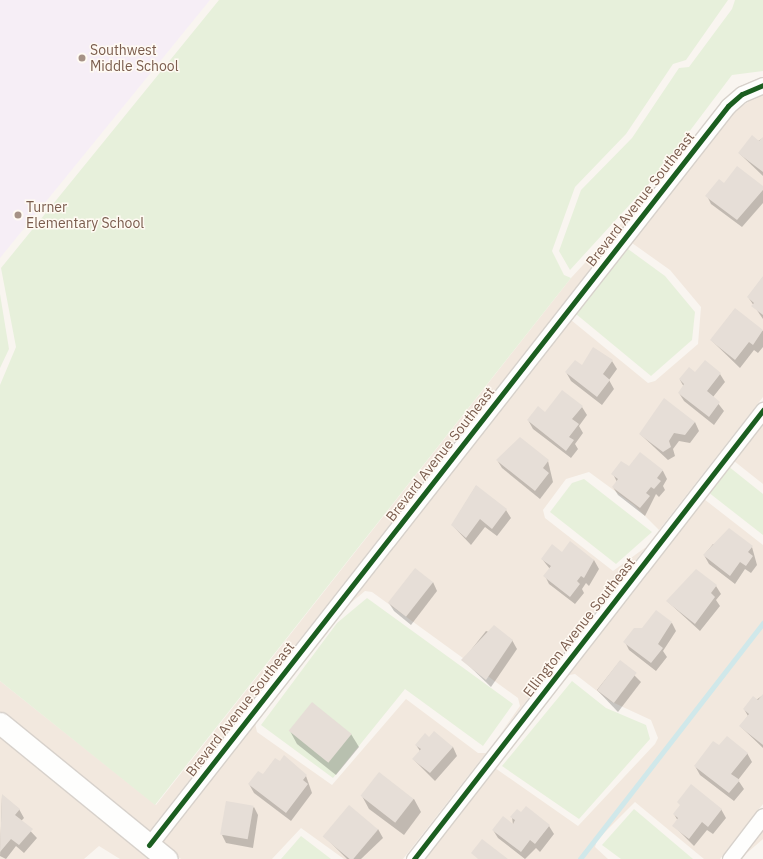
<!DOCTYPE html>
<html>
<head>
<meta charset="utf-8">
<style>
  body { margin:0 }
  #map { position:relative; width:763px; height:859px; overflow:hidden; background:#f9f5f0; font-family:"IBM Plex Sans",sans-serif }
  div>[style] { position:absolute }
  .residential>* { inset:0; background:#f2e8de }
  .education>* { inset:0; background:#f6eef6 }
  .green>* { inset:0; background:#e7f0db }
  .shadow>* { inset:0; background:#0003 }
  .stream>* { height:4.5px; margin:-2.25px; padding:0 2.25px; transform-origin:2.25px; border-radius:2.25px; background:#d0e8ea }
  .building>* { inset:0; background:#e6ded7; transform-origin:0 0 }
  .roads { filter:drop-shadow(1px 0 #d7d1cb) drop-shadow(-1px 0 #d7d1cb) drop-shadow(0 1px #d7d1cb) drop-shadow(0 -1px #d7d1cb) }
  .street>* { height:15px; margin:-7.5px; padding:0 7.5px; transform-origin:7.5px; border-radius:7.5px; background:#fefefd }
  .secondary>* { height:21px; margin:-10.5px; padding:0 10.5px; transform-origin:10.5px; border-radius:10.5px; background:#fefefd }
  .cycleway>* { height:5px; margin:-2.5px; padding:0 2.5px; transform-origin:2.5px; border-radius:2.5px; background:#1b5e20 }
  .dots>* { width:11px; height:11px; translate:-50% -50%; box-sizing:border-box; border:2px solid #fffaf3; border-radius:50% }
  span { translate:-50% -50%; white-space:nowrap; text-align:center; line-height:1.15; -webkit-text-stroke:3px #fffaf3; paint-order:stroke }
  .poi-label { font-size:14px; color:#7a5c4d }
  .left { translate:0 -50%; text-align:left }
  .street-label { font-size:14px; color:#7a5c4d }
</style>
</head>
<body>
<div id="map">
  <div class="residential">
    <div style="clip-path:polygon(759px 94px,763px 94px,763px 397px,659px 530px,634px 505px,589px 472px,566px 479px,543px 510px,545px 518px,613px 571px,646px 547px,499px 736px,520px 706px,518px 698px,372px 592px,365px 591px,347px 606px,571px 320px,648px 383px,655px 381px,698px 344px,701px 307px,670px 270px,632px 243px,734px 112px)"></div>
    <div style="clip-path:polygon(653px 189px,148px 833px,0 712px,0 681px,156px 805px,571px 278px)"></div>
    <div style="clip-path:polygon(763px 423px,763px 484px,734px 461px)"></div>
    <div style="clip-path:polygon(704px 499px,763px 545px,763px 804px,720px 859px,704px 859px,635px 802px,597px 840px,595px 847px,608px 859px,424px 859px,495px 768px,578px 826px,655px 744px,658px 738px,651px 720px,610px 701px,575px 674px,569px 675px,550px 696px)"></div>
    <div style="clip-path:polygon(406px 699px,478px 753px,486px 753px,403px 859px,344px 859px,301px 828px,272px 859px,181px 859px,161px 843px,255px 723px,257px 732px,332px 785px)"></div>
    <div style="clip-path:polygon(0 735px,152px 859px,120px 859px,99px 846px,84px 859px,0 859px)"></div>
    <div style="clip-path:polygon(763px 830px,763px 839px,740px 859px)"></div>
  </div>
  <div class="education">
    <div style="clip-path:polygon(0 0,210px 0,0 258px)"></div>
  </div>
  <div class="green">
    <div style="clip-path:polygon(219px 0,728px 0,686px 60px,673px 64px,626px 134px,575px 187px,552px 251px,564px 275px,571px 278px,155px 805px,0 681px,0 385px,16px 347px,1px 268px)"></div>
    <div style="clip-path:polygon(735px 0,763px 0,763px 71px,732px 75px,655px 177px,570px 270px,559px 251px,581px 190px,632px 138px,679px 68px,689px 67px,732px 9px)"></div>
    <div style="clip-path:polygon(628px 249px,665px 276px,695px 312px,692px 340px,651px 376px,576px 314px)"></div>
    <div style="clip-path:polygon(0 294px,9px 349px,0 368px)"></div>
    <div style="clip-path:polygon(728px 466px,763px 494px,763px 535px,708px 492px)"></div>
    <div style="clip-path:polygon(584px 479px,652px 532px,616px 564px,550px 512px,572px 483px)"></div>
    <div style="clip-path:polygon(367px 598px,513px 704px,483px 746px,405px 689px,333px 778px,261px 725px,337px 623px)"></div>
    <div style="clip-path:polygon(572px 681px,606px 708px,646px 725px,650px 739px,579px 819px,502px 766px)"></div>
    <div style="clip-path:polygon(634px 809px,693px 859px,621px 859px,602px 845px)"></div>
    <div style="clip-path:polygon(301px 836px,331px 859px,281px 859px)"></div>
  </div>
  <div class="shadow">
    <div style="clip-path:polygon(763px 138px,763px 176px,739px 153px)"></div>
    <div style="clip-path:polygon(724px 184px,763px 187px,763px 203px,742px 227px,711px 204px,707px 196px)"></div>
    <div style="clip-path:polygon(763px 277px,763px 319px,748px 297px)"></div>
    <div style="clip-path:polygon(735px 309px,763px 331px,763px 347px,758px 353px,754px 350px,740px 368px,711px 340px)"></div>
    <div style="clip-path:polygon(612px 361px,617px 369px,609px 380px,614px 389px,602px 405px,571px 381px,566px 372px)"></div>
    <div style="clip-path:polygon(695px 373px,720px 374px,725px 382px,713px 397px,724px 411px,714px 425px,684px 401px,679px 393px,684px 387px,680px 380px)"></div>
    <div style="clip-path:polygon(582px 407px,587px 415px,579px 426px,583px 433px,575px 444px,578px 449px,571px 458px,533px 429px,528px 420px,545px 413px)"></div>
    <div style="clip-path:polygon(695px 422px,699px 431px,690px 443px,679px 441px,673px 449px,675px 456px,668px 460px,640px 434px)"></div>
    <div style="clip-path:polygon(640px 454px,663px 471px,667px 479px,663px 486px,665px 490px,659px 497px,656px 494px,645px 516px,618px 495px,613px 487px,617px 482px,613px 474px,629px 468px)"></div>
    <div style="clip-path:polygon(497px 460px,548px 461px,553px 482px,540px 499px,502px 468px)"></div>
    <div style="clip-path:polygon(476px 486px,506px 510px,511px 518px,497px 536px,485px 527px,471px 545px,452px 525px)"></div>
    <div style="clip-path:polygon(713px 544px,752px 547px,757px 565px,751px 573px,745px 569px,735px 584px,709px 564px,704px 555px)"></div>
    <div style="clip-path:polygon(562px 553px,594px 560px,599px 569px,589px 586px,586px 583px,582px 589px,584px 593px,575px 604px,549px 584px,545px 576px,550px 569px,542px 559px)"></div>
    <div style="clip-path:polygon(433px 582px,437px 591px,411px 625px,394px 611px,389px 603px)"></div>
    <div style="clip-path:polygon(716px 586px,721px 594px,716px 600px,720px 606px,700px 631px,667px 601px)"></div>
    <div style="clip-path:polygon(672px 623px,676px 631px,663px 651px,667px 657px,656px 671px,629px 650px,625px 642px,643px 629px)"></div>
    <div style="clip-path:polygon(486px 631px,512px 640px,517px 649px,491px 687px,463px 660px)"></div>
    <div style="clip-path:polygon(620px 661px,641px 682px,618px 712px,597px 690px)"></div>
    <div style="clip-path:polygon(763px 695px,763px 748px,740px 726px,748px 716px,744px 709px)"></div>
    <div style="clip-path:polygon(290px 731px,351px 734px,359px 747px,336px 775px,297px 744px)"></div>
    <div style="clip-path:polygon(430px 738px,453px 747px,457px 756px,435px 781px,414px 760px,420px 751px,416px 745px)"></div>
    <div style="clip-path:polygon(720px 746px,747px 753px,752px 762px,738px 780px,744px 789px,734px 801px,700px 775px,695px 766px)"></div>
    <div style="clip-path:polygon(263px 775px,306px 776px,312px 793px,291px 821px,254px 793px,249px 784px)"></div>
    <div style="clip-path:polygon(2px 795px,19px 809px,24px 818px,21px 821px,37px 838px,24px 853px,16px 846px,6px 859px,0 856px)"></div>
    <div style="clip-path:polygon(362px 796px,414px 799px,421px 812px,404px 835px,369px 809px)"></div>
    <div style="clip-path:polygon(254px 807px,258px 815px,253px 848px,226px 843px,222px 835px)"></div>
    <div style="clip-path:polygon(721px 809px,726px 818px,713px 834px,707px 830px,694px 846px,674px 826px,678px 821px,674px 814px)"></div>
    <div style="clip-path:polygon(512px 817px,549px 826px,554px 834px,540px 852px,536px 848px,525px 859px,498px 838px,493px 830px,513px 825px)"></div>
    <div style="clip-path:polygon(378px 829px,383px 838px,361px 859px,347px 859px,325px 837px)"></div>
  </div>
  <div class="stream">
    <div style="left:580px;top:859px;width:299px;rotate:-52.2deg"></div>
  </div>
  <div class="building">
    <div style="clip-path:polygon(752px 135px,759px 141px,763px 137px,763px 172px,738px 153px)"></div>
    <div style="clip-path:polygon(737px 166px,763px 186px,763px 190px,737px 220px,705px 196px,719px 179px,724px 183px)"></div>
    <div style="clip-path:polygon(763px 276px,763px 315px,751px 306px,754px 303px,747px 297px)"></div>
    <div style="clip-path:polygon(735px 308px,763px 330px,753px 345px,749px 342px,735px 360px,710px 340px)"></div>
    <div style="clip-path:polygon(593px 347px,613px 360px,603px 374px,610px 380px,597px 397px,565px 372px,575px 360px,582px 365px)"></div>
    <div style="clip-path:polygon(705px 360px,721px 373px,707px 391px,720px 402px,709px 417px,678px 393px,684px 384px,679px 379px,689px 367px,695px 372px)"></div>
    <div style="clip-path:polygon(562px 390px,583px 406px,572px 419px,579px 424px,569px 437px,574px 440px,566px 451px,527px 420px,538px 406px,545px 412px)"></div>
    <div style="clip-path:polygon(664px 398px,695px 422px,685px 435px,674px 433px,669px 441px,671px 447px,663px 452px,639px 434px)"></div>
    <div style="clip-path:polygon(520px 437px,549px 460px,543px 468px,549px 473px,535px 491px,496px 460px)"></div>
    <div style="clip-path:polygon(640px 452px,663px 470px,657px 478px,661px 481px,654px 489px,651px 487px,646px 493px,650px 496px,640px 508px,612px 487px,618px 479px,611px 474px,621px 461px,629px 466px)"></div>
    <div style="clip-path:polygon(476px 485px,507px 509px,492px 529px,480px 519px,466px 538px,451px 525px)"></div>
    <div style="clip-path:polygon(729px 528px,753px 546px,748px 552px,753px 556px,746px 566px,740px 562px,730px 576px,703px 555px)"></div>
    <div style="clip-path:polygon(570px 541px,594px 560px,584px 578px,581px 576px,577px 581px,580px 584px,570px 597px,543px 576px,551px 566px,541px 559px,552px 544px,562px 552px)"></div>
    <div style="left:415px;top:568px;width:23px;height:44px;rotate:38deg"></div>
    <div style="clip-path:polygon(696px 569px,717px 585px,711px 593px,715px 597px,695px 624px,666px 601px)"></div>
    <div style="clip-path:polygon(656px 610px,672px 622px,658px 644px,663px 648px,651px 663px,623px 642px,634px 628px,642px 628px)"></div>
    <div style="clip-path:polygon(494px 625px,513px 640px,486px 680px,461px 660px)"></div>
    <div style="left:620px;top:660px;width:21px;height:38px;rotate:37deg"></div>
    <div style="clip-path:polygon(763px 694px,763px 745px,739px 726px,749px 714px,743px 709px,753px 696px,758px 700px)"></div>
    <div style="left:312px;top:702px;width:51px;height:37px;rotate:39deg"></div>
    <div style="clip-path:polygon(434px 731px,453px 747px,430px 773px,412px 759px,421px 749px,415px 745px,425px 733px,429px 737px)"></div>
    <div style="clip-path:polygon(727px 736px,748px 753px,731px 774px,740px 780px,729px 793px,694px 766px,713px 741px,719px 745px)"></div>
    <div style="clip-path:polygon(284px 755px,307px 775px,303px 780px,308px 784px,286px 813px,248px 784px,258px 771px,263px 774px,275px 758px,280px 761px)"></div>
    <div style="left:379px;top:772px;width:44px;height:30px;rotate:38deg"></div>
    <div style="clip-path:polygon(691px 784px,722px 809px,708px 827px,702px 822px,689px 839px,672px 826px,678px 818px,673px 814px,680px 805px,677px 802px)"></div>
    <div style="clip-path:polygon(2px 794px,20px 809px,15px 815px,33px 829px,19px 845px,11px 839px,0 852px)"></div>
    <div style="left:226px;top:801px;width:28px;height:34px;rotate:10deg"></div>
    <div style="left:349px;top:805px;width:38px;height:41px;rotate:40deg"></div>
    <div style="clip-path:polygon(526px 806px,550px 825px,535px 844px,530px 840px,521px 852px,492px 830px,503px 816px,513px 824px,515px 820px,510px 817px,517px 809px,521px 812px)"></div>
    <div style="clip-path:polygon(482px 839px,508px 859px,478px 859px,471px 853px)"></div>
  </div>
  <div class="roads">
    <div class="street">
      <div style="left:149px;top:845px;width:939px;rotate:-51.92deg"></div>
      <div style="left:728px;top:106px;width:18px;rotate:-41deg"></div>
      <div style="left:742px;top:94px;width:23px;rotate:-23deg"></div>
      <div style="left:414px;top:859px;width:569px;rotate:-52.14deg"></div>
      <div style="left:730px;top:859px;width:54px;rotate:-52.5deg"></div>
    </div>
    <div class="secondary">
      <div style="left:0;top:723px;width:215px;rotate:39.2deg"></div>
    </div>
  </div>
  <div class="cycleway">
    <div style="left:149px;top:845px;width:939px;rotate:-51.92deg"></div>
    <div style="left:728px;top:106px;width:18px;rotate:-41deg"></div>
    <div style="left:742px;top:94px;width:23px;rotate:-23deg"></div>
    <div style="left:414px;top:859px;width:569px;rotate:-52.14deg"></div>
  </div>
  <div class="dots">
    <div style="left:82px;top:58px;background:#a69286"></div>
    <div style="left:18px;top:215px;background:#a69286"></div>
  </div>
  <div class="poi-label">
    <span class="left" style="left:90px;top:58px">Southwest<br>Middle School</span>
    <span class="left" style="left:26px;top:215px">Turner<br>Elementary School</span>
  </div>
  <div class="street-label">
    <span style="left:640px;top:199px;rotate:-52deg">Brevard Avenue Southeast</span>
    <span style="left:440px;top:454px;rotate:-52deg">Brevard Avenue Southeast</span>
    <span style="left:579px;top:627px;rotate:-52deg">Ellington Avenue Southeast</span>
    <span style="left:240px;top:709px;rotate:-52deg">Brevard Avenue Southeast</span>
  </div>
</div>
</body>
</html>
